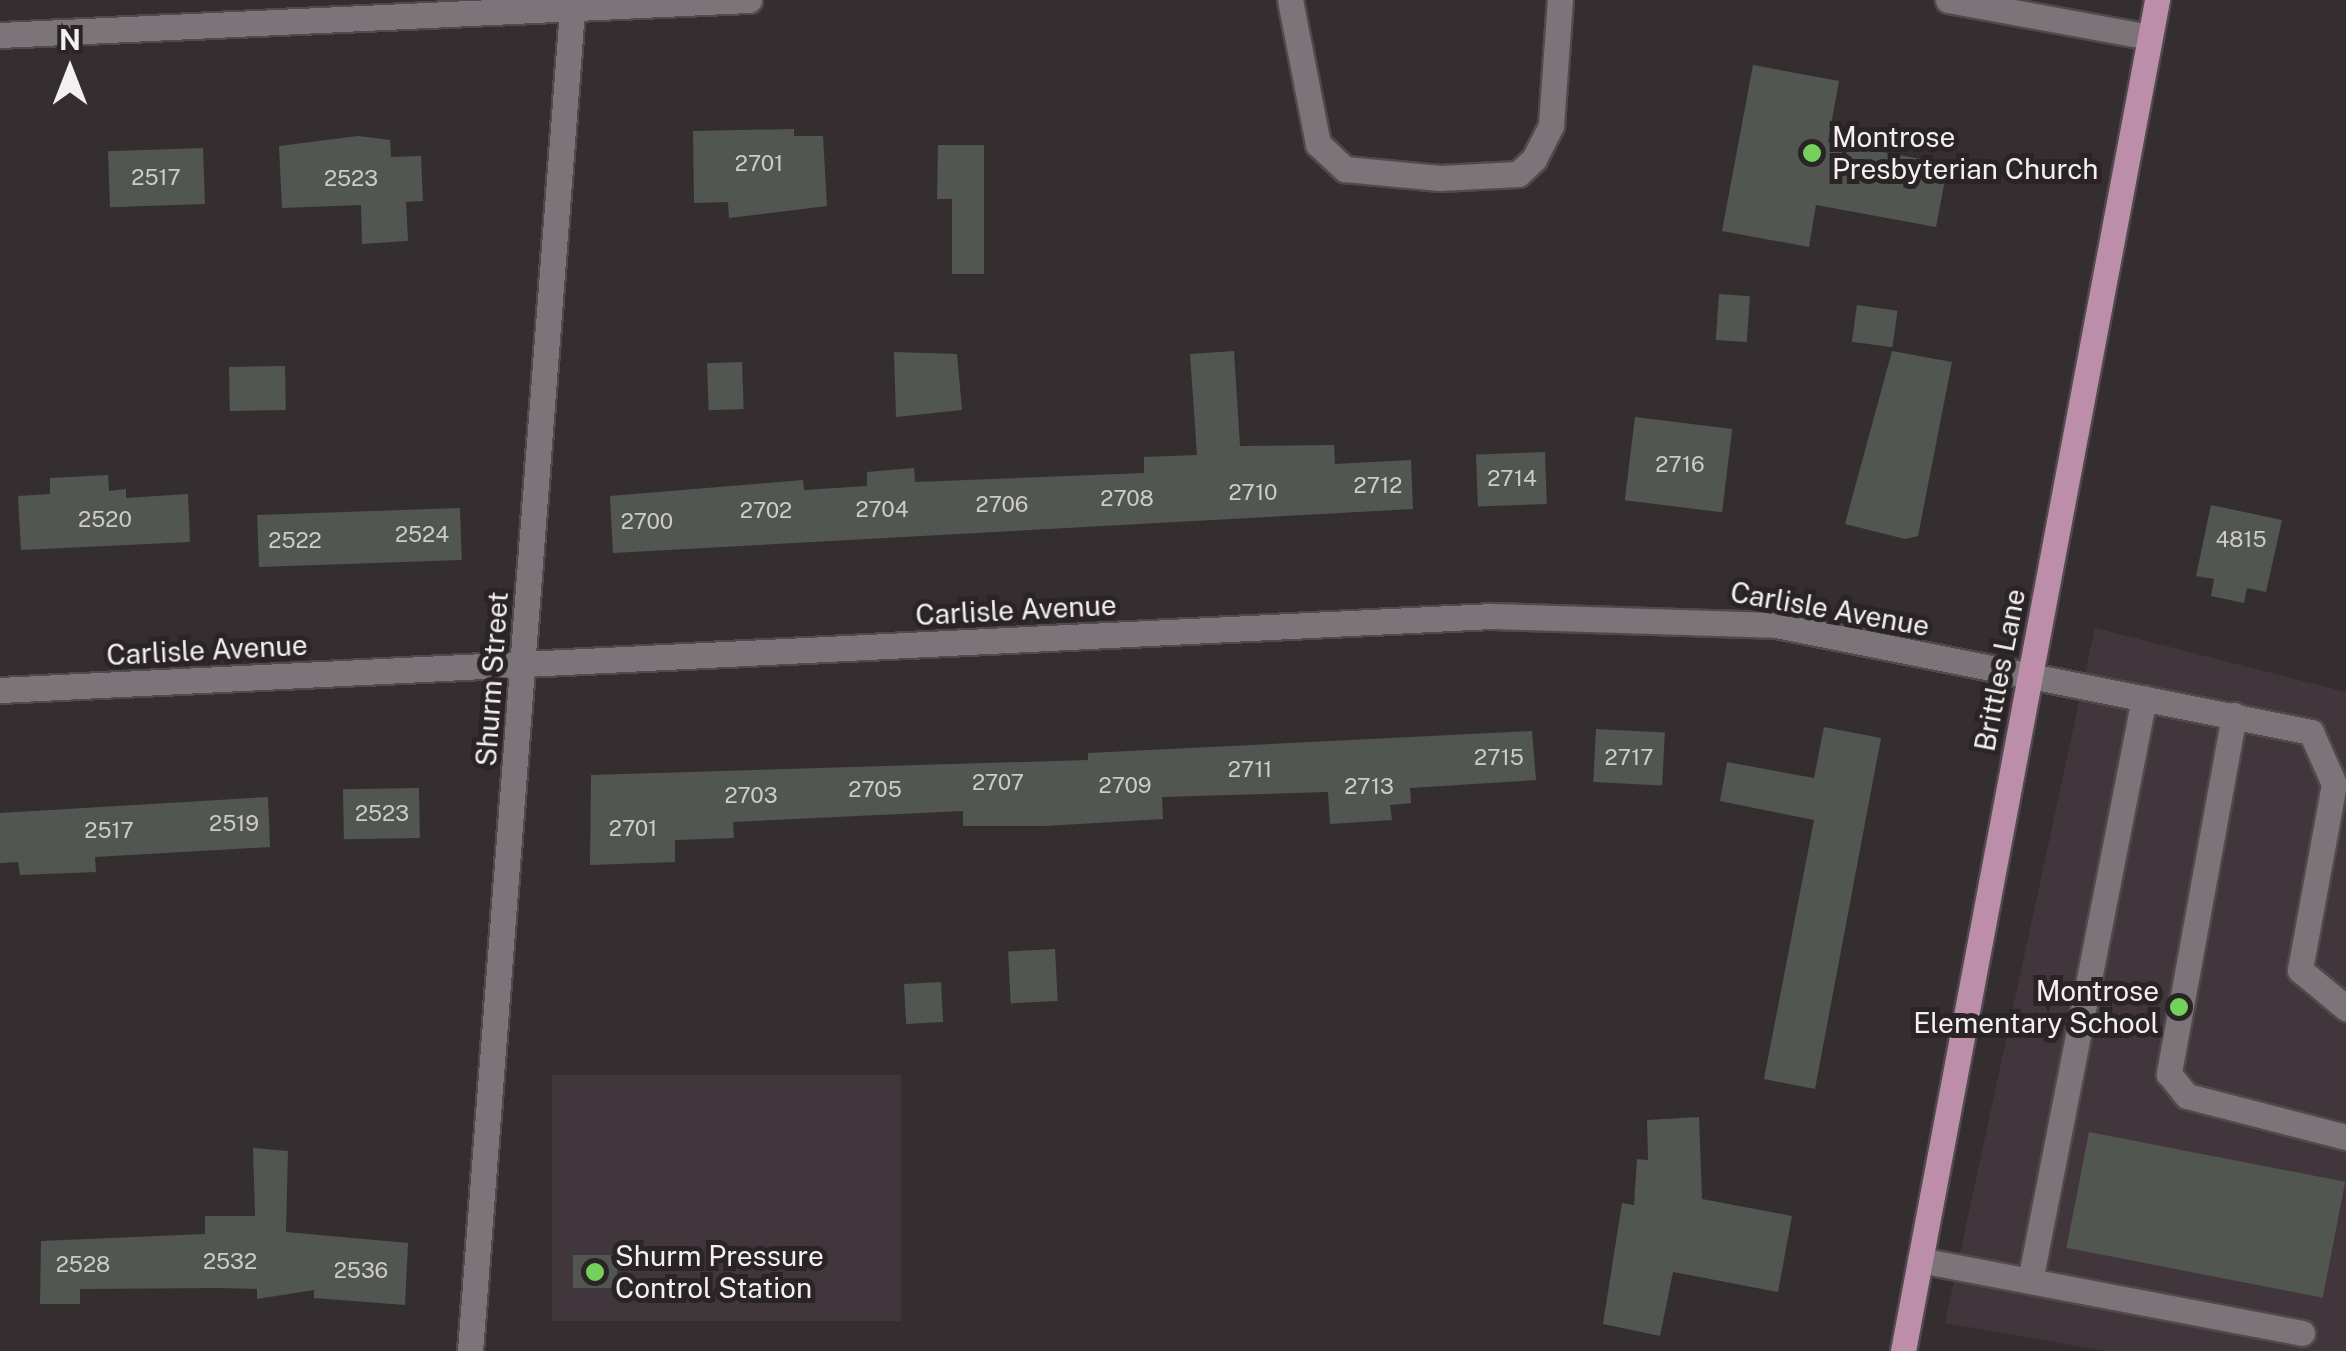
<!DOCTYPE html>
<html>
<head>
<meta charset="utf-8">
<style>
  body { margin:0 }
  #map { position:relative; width:2346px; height:1351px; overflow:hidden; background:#342e31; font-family:"Public Sans",sans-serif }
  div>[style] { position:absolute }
  .built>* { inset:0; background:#42363d; transform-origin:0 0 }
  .building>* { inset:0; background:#525651; transform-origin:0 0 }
  .roads { filter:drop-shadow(2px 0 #504a4d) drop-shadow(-2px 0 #504a4d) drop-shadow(0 2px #504a4d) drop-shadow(0 -2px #504a4d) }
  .minor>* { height:25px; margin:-12.5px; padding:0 12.5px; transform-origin:12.5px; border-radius:12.5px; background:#7b7478 }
  .major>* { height:25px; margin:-12.5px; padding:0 12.5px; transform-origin:12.5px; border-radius:12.5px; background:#bc8eaa }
  .dots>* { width:28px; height:28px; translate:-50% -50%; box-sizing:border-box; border:5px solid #2a2427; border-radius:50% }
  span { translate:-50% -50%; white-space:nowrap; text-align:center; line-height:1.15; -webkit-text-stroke:10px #2a2427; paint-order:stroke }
  .number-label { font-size:22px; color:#cccaca }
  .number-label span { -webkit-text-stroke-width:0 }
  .poi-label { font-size:28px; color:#f4f0f2 }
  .left { translate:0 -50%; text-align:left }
  .right { translate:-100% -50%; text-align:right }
  .street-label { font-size:28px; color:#f4f0f2 }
  .north { position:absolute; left:20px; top:20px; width:100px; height:100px; -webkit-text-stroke:8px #2a2427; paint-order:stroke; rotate:0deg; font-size:28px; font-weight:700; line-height:40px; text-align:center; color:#f4f0f2 }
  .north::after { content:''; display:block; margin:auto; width:35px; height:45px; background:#f4f0f2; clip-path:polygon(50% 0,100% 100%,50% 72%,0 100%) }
</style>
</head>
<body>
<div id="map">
  <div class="built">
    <div style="clip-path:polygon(2095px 628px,2346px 692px,2346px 1351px,2105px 1351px,1945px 1323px)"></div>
    <div style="left:901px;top:1075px;width:246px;height:349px;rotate:90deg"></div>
  </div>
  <div class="building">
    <div style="clip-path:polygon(1753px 65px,1839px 81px,1828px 142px,1948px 164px,1936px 227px,1816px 205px,1809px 247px,1722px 231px)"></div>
    <div style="clip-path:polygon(794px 129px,794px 136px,823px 136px,827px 206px,729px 218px,728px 202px,694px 203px,693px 131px)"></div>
    <div style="clip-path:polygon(358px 136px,390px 140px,391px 157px,421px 156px,423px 201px,406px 202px,408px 241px,362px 244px,361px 205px,282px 208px,279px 146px)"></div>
    <div style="clip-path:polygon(938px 145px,984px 145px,984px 274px,952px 274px,952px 199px,937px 199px)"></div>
    <div style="left:203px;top:148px;width:56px;height:95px;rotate:88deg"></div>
    <div style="left:1719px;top:294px;width:31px;height:46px;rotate:4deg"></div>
    <div style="left:1857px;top:305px;width:41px;height:37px;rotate:8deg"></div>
    <div style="clip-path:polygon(1234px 351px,1240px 446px,1334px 445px,1335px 464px,1411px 460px,1413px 509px,613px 553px,610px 496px,803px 480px,804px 490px,867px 486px,867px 472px,914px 468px,915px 482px,1144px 473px,1144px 457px,1197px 455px,1190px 354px)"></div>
    <div style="clip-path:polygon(1892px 351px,1952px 362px,1918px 536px,1905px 539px,1845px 524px)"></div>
    <div style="clip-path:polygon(894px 352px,957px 354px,962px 410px,896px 417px)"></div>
    <div style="left:742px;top:362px;width:47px;height:35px;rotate:88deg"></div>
    <div style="left:285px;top:366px;width:44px;height:56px;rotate:89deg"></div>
    <div style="left:1635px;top:417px;width:98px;height:84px;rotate:7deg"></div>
    <div style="left:1545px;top:452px;width:52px;height:69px;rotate:88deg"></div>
    <div style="clip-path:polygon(108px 475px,109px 491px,126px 489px,126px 498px,188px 494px,190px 542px,21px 550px,18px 496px,50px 494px,50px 478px)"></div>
    <div style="clip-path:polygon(2211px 505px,2282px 520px,2266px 592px,2247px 588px,2244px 603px,2211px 596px,2214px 579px,2196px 576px)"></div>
    <div style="left:460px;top:508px;width:52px;height:203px;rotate:88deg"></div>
    <div style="clip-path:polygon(1824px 727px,1881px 738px,1815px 1089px,1764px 1079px,1814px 820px,1720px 801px,1727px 762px,1814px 778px)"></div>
    <div style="left:1596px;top:729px;width:69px;height:53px;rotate:3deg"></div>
    <div style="clip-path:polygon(1532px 731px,1536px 780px,1410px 788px,1411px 803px,1390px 805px,1392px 820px,1330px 824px,1328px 792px,1162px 797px,1163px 819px,1045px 826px,963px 826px,963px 811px,733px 822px,734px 838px,675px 840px,675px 862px,590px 865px,591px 775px,1088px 760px,1088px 753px)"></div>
    <div style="left:419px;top:788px;width:50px;height:76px;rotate:89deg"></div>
    <div style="clip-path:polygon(268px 797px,270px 847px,95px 857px,96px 872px,20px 875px,18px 862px,0 863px,0 813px)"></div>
    <div style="left:1055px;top:949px;width:52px;height:47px;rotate:87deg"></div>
    <div style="left:941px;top:982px;width:40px;height:37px;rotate:87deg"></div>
    <div style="clip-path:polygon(1699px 1117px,1702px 1199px,1792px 1216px,1778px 1292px,1673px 1272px,1660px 1336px,1603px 1324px,1622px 1203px,1634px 1205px,1637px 1159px,1648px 1160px,1647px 1120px)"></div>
    <div style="left:2089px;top:1132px;width:261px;height:118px;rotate:11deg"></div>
    <div style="clip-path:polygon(253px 1148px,288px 1151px,286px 1232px,408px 1243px,405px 1305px,314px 1298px,314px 1290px,257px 1299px,257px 1289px,222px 1288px,80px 1289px,80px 1304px,40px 1304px,41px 1241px,205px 1234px,205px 1216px,255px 1216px)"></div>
    <div style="left:573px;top:1255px;width:44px;height:33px"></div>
  </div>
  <div class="roads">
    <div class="minor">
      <div style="left:1290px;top:0;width:147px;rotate:79deg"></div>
      <div style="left:1318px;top:144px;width:37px;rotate:43deg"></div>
      <div style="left:1345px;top:169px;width:95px;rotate:5.4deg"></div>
      <div style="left:1440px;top:178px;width:78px;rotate:-2.9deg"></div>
      <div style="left:1518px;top:174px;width:22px;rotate:-43deg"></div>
      <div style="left:1534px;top:159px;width:38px;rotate:-63deg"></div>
      <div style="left:1551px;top:125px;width:125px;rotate:-85.9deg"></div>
      <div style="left:1948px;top:0;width:205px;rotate:10.4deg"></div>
      <div style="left:0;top:35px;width:750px;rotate:-2.68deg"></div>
      <div style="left:0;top:690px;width:1492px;rotate:-2.84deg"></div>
      <div style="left:1490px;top:616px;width:286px;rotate:1.8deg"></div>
      <div style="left:1776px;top:625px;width:546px;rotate:11.31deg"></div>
      <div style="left:2311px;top:732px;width:57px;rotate:66.1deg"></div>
      <div style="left:2334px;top:784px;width:189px;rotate:100.4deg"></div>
      <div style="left:2300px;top:970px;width:60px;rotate:39.6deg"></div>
      <div style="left:2234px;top:715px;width:365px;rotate:100.3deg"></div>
      <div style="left:2169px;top:1074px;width:28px;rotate:51deg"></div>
      <div style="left:2187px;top:1096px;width:164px;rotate:14.5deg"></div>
      <div style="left:1920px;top:1260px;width:389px;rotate:10.8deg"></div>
      <div style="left:2030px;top:1281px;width:594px;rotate:-78.94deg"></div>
      <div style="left:470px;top:1351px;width:1344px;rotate:-85.65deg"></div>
    </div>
    <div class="major">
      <div style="left:1903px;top:1351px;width:1375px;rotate:-79.35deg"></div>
    </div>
  </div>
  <div class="dots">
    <div style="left:1812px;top:153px;background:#74d25c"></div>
    <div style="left:2179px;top:1007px;background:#74d25c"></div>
    <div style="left:595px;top:1272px;background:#74d25c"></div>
  </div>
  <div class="number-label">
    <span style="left:759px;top:164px">2701</span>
    <span style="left:156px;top:178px">2517</span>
    <span style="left:351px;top:179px">2523</span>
    <span style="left:1680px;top:465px">2716</span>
    <span style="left:1512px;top:479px">2714</span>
    <span style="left:1378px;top:486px">2712</span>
    <span style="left:1253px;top:493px">2710</span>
    <span style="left:1127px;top:499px">2708</span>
    <span style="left:1002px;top:505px">2706</span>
    <span style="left:882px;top:510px">2704</span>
    <span style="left:766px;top:511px">2702</span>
    <span style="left:105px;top:520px">2520</span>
    <span style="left:647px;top:522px">2700</span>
    <span style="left:422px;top:535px">2524</span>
    <span style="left:2241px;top:540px">4815</span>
    <span style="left:295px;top:541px">2522</span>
    <span style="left:1499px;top:758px">2715</span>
    <span style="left:1629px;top:758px">2717</span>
    <span style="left:1250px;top:770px">2711</span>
    <span style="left:998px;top:783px">2707</span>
    <span style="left:1125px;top:786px">2709</span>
    <span style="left:1369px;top:787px">2713</span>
    <span style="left:875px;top:790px">2705</span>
    <span style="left:751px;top:796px">2703</span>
    <span style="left:382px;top:814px">2523</span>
    <span style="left:234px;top:824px">2519</span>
    <span style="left:633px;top:829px">2701</span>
    <span style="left:109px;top:831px">2517</span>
    <span style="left:230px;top:1262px">2532</span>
    <span style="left:83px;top:1265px">2528</span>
    <span style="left:361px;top:1271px">2536</span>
  </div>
  <div class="poi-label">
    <span class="left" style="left:1832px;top:153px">Montrose<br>Presbyterian Church</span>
    <span class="right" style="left:2159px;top:1007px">Montrose<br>Elementary School</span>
    <span class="left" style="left:615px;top:1272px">Shurm Pressure<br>Control Station</span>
  </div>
  <div class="street-label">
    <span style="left:1830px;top:609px;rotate:10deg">Carlisle Avenue</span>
    <span style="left:1016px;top:610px;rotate:-3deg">Carlisle Avenue</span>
    <span style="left:207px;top:650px;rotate:-3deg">Carlisle Avenue</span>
    <span style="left:2000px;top:670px;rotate:-79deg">Brittles Lane</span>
    <span style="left:492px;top:679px;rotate:-86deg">Shurm Street</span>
  </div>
  <div class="north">N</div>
</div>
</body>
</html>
